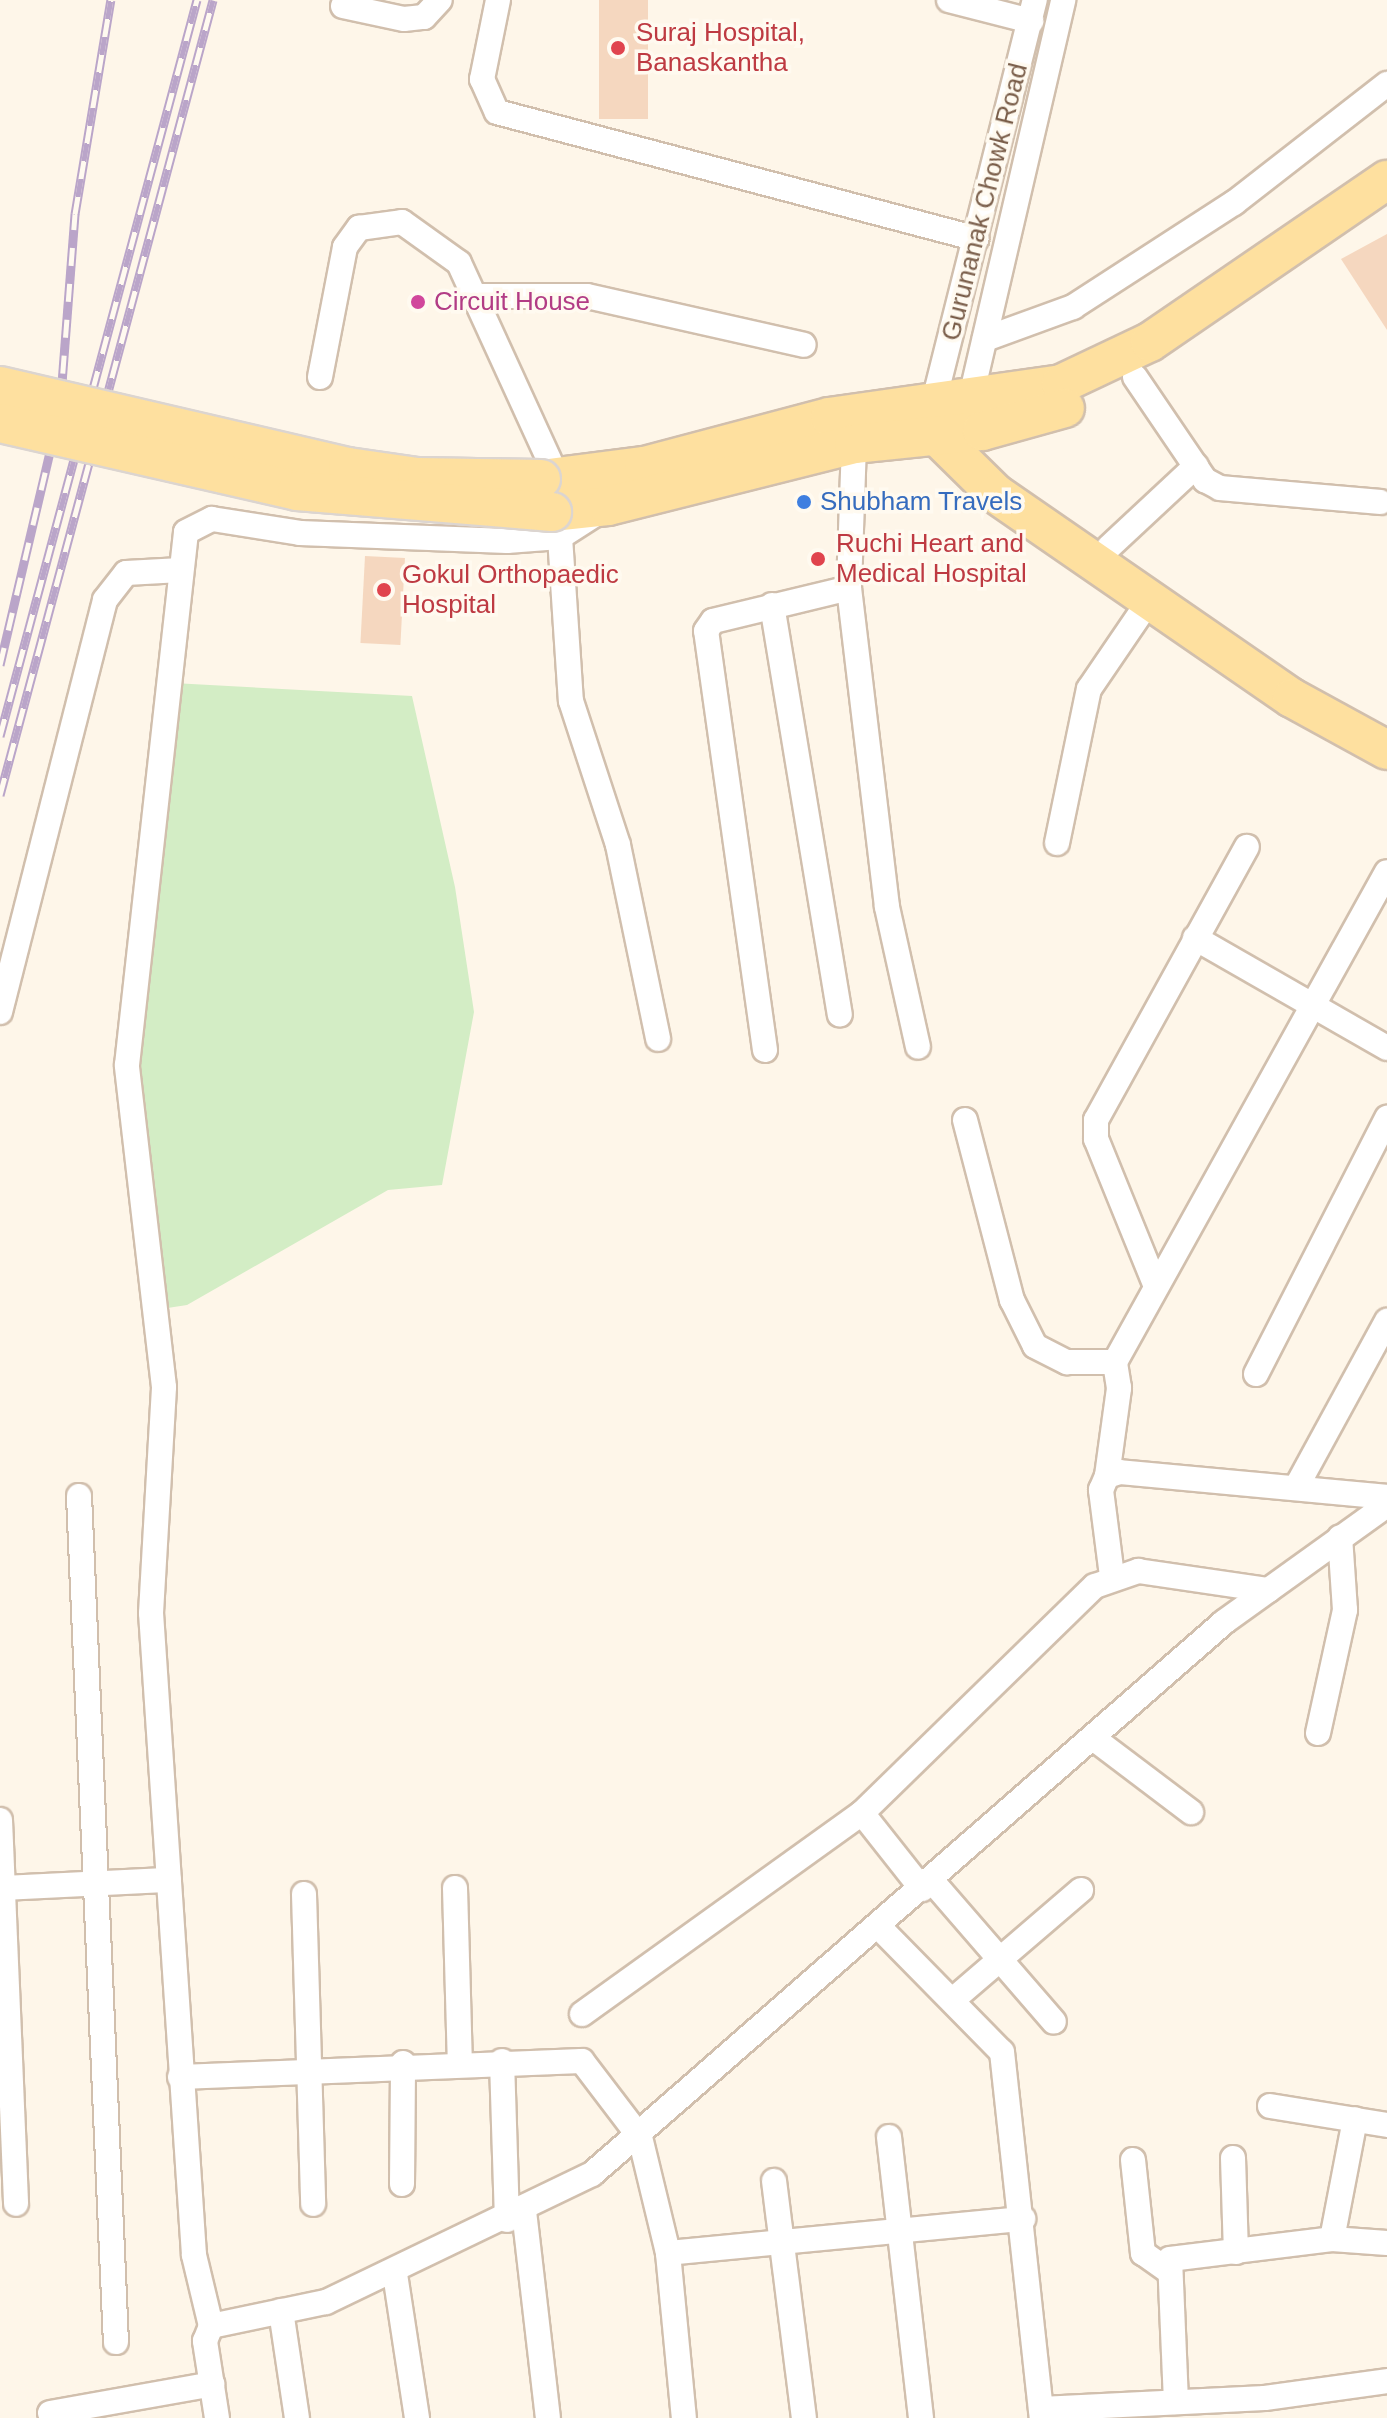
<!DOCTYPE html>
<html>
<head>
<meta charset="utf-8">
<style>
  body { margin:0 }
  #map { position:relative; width:1387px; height:2418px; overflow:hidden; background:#fef6e9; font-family:Arial,sans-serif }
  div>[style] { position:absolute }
  .green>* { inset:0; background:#d3edc5 }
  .building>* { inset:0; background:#f5d7bf; transform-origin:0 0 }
  .roads { filter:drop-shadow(2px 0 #d1bfad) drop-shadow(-2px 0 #d1bfad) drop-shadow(0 2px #d1bfad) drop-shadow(0 -2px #d1bfad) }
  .minor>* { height:24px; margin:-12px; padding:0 12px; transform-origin:12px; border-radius:12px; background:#fff }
  .primary>* { height:38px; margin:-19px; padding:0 19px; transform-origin:19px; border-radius:19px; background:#fee09f }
  .rail>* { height:9px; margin-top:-4.5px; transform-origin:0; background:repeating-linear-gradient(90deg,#fffaf0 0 18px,#baa5c9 0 36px); box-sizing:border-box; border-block:2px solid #baa5c9 }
  .bridges { filter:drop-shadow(2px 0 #dcd5d0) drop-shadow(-2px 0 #dcd5d0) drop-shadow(0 2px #dcd5d0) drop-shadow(0 -2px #dcd5d0) }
  .primary-bridge>* { height:38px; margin:-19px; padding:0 19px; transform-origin:19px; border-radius:19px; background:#fee09f }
  .dots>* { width:22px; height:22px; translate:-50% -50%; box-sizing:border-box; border:4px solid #fffaf0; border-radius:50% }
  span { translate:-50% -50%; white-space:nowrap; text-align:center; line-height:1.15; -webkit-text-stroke:7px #fffaf0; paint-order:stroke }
  .health-label { font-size:26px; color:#be3a42 }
  .left { translate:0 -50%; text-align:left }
  .street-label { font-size:26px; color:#7a5e4a }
  .hotel-label { font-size:26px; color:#b23c85 }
  .shop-label { font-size:26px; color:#366cbe }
</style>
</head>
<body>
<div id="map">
  <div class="green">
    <div style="clip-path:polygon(173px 683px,412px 696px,455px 887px,474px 1012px,442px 1185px,388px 1190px,187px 1305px,161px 1309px,131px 1090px)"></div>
  </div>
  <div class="building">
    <div style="left:599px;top:0;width:49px;height:119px"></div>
    <div style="clip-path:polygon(1387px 234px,1387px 330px,1341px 259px)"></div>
    <div style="left:365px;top:556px;width:40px;height:87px;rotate:3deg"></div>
  </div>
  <div class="roads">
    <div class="minor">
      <div style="left:498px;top:0;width:81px;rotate:101.4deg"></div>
      <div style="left:482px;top:79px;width:36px;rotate:66deg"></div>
      <div style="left:497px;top:112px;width:496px;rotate:14.8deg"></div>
      <div style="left:949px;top:0;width:85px;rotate:14.4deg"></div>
      <div style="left:343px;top:6px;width:62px;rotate:12deg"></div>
      <div style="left:404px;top:19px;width:20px;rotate:-6deg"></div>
      <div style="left:424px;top:17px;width:23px;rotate:-47deg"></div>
      <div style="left:475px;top:296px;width:112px"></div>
      <div style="left:587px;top:296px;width:222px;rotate:12.7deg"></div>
      <div style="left:985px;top:339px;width:94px;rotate:-20deg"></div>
      <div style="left:1073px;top:307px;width:192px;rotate:-32.9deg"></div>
      <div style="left:1234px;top:203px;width:194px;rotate:-37.9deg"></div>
      <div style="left:320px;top:377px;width:132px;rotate:-79.1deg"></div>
      <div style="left:345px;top:247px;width:24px;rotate:-54deg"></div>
      <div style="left:359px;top:228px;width:43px;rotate:-7.9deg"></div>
      <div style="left:402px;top:222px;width:70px;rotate:35.7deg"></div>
      <div style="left:459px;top:263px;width:235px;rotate:65.4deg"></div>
      <div style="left:1135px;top:377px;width:125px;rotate:55.8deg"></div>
      <div style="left:1205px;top:480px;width:17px;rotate:28deg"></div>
      <div style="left:1220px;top:488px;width:161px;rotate:5deg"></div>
      <div style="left:970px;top:401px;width:412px;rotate:-76.9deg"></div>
      <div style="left:933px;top:405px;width:418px;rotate:-75.9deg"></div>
      <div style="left:854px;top:444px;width:144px;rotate:92deg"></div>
      <div style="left:849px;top:588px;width:321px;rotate:83.2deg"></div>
      <div style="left:887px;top:907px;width:143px;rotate:77.5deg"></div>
      <div style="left:560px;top:537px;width:164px;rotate:86.2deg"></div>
      <div style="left:571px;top:701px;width:151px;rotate:71.9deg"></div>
      <div style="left:618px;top:845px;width:198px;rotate:78.3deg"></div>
      <div style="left:1109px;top:547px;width:119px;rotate:-43deg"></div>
      <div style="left:772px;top:605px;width:415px;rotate:80.6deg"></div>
      <div style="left:1057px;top:843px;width:157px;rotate:-78.3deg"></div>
      <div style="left:1089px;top:689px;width:107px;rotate:-55.7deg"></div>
      <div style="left:1195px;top:938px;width:221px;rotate:29.8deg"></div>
      <div style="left:0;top:1012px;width:425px;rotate:-75.7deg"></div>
      <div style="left:105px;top:600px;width:34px;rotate:-52deg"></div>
      <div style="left:126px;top:573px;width:55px;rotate:-3.1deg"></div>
      <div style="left:765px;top:1050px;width:423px;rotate:-98deg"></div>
      <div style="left:706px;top:631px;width:12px;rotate:-55deg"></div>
      <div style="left:713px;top:621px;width:140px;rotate:-13.6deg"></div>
      <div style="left:965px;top:1120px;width:186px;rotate:75.4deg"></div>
      <div style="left:1012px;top:1300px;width:51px;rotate:63.4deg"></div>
      <div style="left:1035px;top:1346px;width:36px;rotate:27deg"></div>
      <div style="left:1067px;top:1362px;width:48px"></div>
      <div style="left:1115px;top:1362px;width:560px;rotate:-60.97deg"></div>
      <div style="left:1155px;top:1284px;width:157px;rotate:-112.1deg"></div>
      <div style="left:1096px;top:1139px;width:19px;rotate:-90deg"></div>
      <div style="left:1096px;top:1120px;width:312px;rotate:-61.1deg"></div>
      <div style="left:1256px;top:1374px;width:288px;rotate:-62.9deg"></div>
      <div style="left:1107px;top:1476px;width:89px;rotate:-82.2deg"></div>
      <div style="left:1119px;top:1388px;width:26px;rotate:-99deg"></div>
      <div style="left:1298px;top:1484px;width:186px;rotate:-61.4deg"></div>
      <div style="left:79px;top:1496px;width:847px;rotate:87.5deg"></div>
      <div style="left:1112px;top:1576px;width:87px;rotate:-97.3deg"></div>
      <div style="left:1101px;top:1490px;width:15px;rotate:-67deg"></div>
      <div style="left:1107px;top:1476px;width:13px;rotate:-18deg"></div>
      <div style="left:1119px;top:1472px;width:269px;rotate:5.3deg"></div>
      <div style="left:1318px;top:1733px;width:126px;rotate:-77.6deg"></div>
      <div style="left:1345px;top:1610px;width:73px;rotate:-93.9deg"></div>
      <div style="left:1093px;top:1738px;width:123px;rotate:37.1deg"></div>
      <div style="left:862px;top:1813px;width:97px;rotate:51.7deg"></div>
      <div style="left:0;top:1820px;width:384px;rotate:87.6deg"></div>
      <div style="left:932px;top:1881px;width:186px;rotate:49.1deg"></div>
      <div style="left:3px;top:1888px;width:166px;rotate:-2.8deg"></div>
      <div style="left:455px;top:1888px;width:175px;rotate:88.4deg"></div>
      <div style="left:304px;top:1894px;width:310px;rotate:88.3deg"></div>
      <div style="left:879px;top:1927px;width:175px;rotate:45.5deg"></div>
      <div style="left:1002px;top:2052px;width:368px;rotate:83.8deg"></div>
      <div style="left:955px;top:1998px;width:166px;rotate:-40.6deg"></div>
      <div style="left:582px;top:2014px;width:345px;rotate:-35.7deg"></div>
      <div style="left:862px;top:1813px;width:325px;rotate:-44.3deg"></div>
      <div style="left:1095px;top:1586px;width:46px;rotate:-19.2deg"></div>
      <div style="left:1138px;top:1571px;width:132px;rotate:8.3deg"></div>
      <div style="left:502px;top:2061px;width:159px;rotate:88.2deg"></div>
      <div style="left:180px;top:2077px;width:402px;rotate:-2.3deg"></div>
      <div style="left:582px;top:2061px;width:96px;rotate:52.7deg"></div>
      <div style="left:640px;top:2137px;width:119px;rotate:76.4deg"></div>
      <div style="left:668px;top:2253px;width:166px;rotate:84.5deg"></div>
      <div style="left:1270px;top:2106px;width:119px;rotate:9.2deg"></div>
      <div style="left:889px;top:2137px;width:283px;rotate:83.5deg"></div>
      <div style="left:1233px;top:2158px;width:94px;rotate:88.2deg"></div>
      <div style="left:1133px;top:2160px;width:94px;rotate:83.9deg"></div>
      <div style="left:1143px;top:2253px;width:28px;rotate:35deg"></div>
      <div style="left:774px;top:2181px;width:239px;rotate:82.8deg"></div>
      <div style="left:402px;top:2184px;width:121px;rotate:-89.5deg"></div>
      <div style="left:524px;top:2211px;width:208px;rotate:83.4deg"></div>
      <div style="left:1332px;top:2239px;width:122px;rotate:-79.1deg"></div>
      <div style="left:668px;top:2253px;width:357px;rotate:-5.5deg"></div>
      <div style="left:395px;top:2274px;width:146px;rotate:81.3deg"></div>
      <div style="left:281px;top:2311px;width:108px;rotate:81.5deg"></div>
      <div style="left:211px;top:2326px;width:73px;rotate:-103.5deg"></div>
      <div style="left:194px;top:2255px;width:643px;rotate:-93.83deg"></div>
      <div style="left:151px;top:1613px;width:226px;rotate:-86.7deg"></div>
      <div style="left:164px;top:1387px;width:324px;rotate:-96.6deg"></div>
      <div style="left:127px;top:1065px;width:536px;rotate:-83.68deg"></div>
      <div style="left:186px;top:532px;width:29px;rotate:-27deg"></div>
      <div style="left:212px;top:519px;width:89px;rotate:9deg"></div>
      <div style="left:300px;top:533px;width:207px;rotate:2.2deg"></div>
      <div style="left:507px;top:541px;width:53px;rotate:-4.3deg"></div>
      <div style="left:560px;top:537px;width:50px;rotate:-32.7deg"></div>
      <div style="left:1176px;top:2402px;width:143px;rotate:-92.4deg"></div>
      <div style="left:1170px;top:2259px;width:163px;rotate:-7deg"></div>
      <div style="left:1332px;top:2239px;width:55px;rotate:4.2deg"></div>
      <div style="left:1041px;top:2409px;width:224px;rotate:-2.8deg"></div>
      <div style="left:1265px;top:2398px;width:123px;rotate:-7.9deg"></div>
      <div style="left:50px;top:2413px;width:165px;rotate:-10.1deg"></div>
      <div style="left:217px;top:2418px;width:78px;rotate:-98.9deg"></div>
      <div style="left:205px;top:2341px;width:16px;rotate:-68deg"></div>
      <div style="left:211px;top:2326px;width:117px;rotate:-11.8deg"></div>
      <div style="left:326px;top:2302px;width:295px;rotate:-25.7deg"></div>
      <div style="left:592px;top:2174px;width:839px;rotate:-41.13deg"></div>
      <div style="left:1224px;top:1622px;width:201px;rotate:-35.7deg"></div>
    </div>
    <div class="primary">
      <div style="left:936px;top:421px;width:17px;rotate:80deg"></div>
      <div style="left:939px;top:438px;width:80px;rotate:44.5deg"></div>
      <div style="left:996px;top:494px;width:359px;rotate:34.6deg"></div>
      <div style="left:1292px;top:698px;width:108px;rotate:28.7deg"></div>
      <div style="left:541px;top:479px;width:104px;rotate:-7.2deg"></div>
      <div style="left:644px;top:466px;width:192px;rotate:-14.8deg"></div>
      <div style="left:830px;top:417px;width:233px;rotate:-8.1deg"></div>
      <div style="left:1061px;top:384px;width:98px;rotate:-25.3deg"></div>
      <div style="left:1150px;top:342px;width:287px;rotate:-34.4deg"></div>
      <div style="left:552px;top:512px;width:56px;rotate:-6.1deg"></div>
      <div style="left:608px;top:506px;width:254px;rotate:-14.1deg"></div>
      <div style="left:854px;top:444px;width:129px;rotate:-5.8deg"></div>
      <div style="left:982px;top:431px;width:86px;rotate:-15.5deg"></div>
    </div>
  </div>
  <div class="rail">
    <div style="left:0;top:665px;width:263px;rotate:-76.8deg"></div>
    <div style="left:60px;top:409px;width:196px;rotate:-85.6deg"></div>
    <div style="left:75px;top:214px;width:217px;rotate:-80.5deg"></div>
    <div style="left:0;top:736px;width:762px;rotate:-75.02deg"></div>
    <div style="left:0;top:795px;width:823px;rotate:-75deg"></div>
  </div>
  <div class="bridges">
    <div class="primary-bridge">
      <div style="left:0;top:386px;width:357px;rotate:13.1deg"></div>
      <div style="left:348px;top:467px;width:70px;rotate:8.2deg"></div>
      <div style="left:417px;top:477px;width:124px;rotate:0.9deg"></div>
      <div style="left:0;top:423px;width:305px;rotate:12.9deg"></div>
      <div style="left:297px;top:491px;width:256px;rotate:4.7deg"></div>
    </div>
  </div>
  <div class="dots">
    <div style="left:618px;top:48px;background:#e0444e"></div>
    <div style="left:418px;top:302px;background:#d1479c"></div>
    <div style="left:804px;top:502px;background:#3f7fe0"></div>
    <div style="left:818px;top:559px;background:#e0444e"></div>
    <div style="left:384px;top:590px;background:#e0444e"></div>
  </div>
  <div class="health-label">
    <span class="left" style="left:636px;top:48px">Suraj Hospital,<br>Banaskantha</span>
    <span class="left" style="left:836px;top:559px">Ruchi Heart and<br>Medical Hospital</span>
    <span class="left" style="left:402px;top:590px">Gokul Orthopaedic<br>Hospital</span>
  </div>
  <div class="street-label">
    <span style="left:985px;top:202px;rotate:-76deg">Gurunanak Chowk Road</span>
  </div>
  <div class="hotel-label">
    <span class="left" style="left:434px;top:302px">Circuit House</span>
  </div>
  <div class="shop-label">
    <span class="left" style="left:820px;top:502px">Shubham Travels</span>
  </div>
</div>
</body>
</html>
